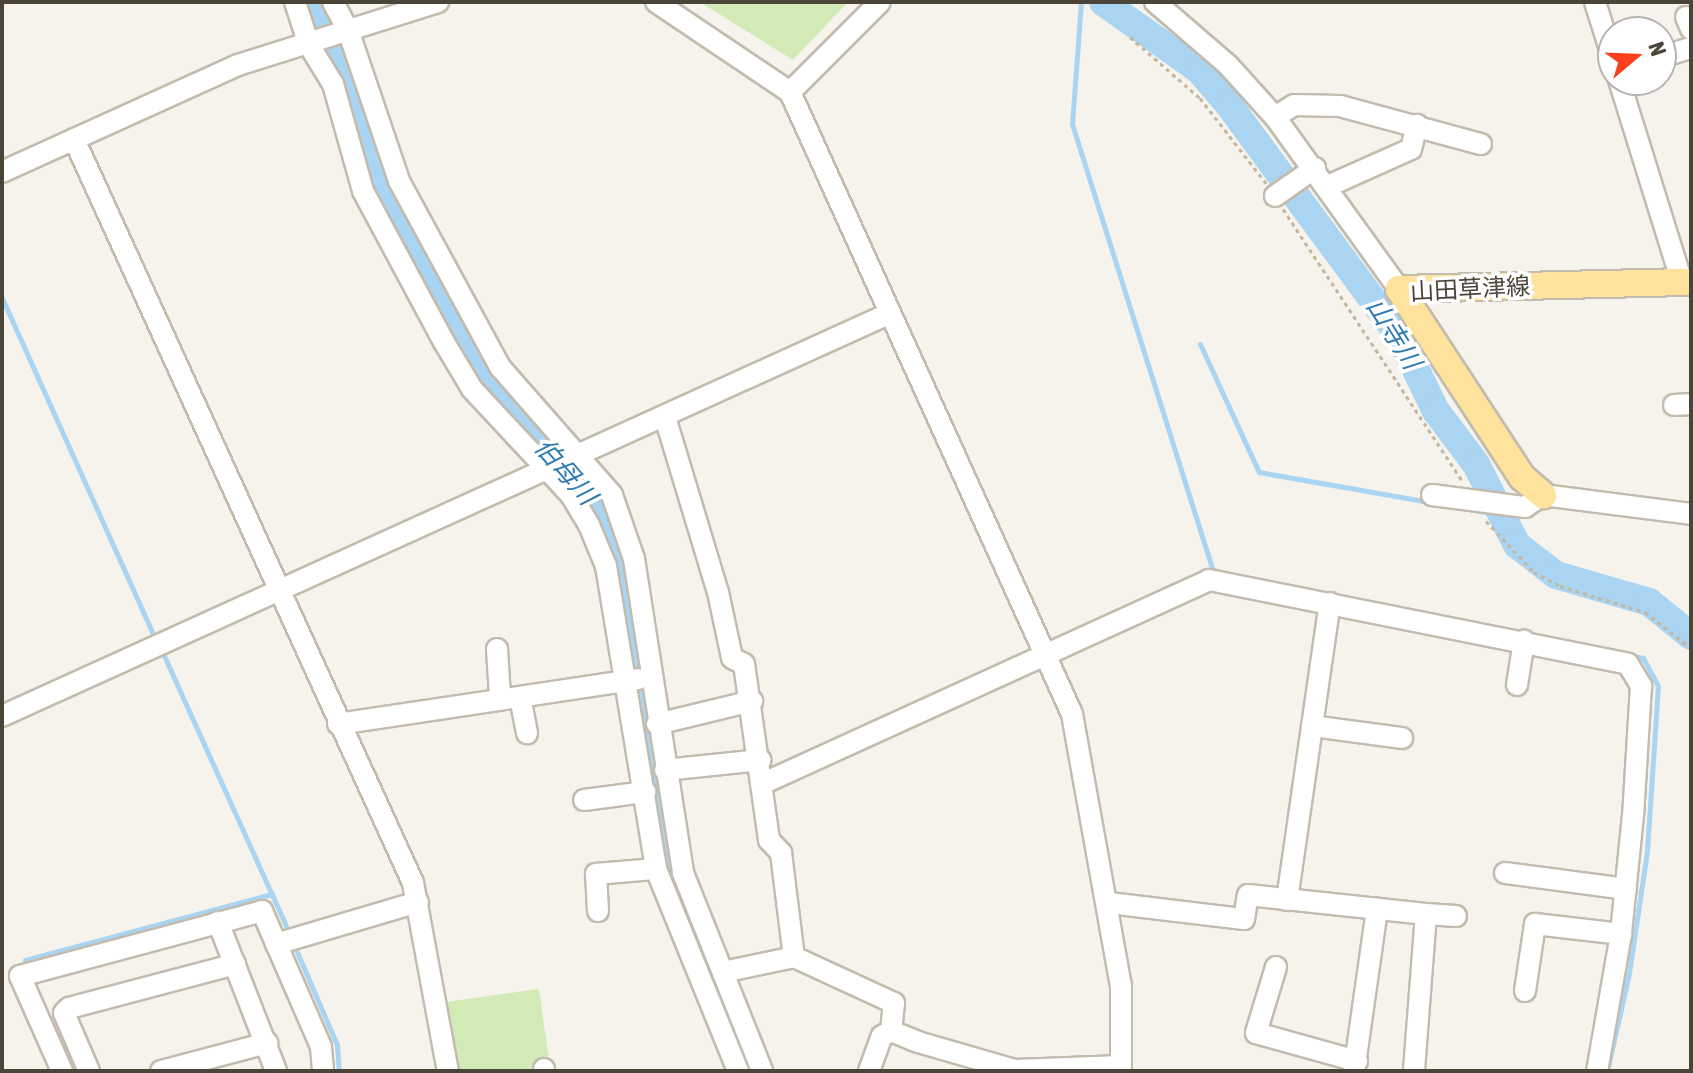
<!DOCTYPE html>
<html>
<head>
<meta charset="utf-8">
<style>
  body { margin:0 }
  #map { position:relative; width:1693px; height:1073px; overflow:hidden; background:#f6f3ec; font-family:"Asap Condensed","Noto Sans JP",sans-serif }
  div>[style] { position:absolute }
  .green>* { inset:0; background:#d2eab5; transform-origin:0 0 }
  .stream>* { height:5px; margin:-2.5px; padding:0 2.5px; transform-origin:2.5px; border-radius:2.5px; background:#a9d4f2 }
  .river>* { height:28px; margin:-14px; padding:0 14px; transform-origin:14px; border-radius:14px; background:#a9d4f2 }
  .path>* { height:3px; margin-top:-1.5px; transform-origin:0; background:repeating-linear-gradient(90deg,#c4b79f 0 4px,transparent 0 8px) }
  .roads { filter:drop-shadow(2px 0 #c2bbae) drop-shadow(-2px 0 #c2bbae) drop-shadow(0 2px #c2bbae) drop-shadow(0 -2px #c2bbae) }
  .minor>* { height:20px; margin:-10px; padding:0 10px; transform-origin:10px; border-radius:10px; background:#fff }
  .major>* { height:26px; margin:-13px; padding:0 13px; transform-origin:13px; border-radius:13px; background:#ffe39c }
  span { translate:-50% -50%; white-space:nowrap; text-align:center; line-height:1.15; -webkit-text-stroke:7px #fff; paint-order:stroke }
  .street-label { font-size:24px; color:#4b4439 }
  .water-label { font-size:26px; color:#2e7ab2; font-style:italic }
  .frame { position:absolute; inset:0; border:4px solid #4b4439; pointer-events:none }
  .north { position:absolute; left:1597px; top:16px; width:80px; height:80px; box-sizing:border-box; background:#fff; border:2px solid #b7b4b0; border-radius:50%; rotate:71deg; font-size:22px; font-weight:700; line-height:32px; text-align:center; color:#4b4439 }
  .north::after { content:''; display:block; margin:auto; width:28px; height:36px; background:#fc3f1d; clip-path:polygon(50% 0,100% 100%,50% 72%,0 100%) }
</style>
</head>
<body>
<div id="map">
  <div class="green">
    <div style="clip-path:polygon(700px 2px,848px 2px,793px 60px)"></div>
    <div style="left:539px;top:989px;width:78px;height:94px;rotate:82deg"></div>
  </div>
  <div class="stream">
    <div style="left:1081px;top:2px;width:122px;rotate:94.2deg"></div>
    <div style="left:1072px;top:124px;width:468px;rotate:72.5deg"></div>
    <div style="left:1213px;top:570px;width:12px;rotate:14deg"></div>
    <div style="left:2px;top:298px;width:375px;rotate:65.8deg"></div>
    <div style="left:1200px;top:344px;width:141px;rotate:65.3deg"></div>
    <div style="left:1259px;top:472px;width:243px;rotate:10deg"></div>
    <div style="left:1356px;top:600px;width:229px;rotate:11.3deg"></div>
    <div style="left:161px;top:649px;width:304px;rotate:65.7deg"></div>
    <div style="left:297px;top:952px;width:101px;rotate:66.7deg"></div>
    <div style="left:337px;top:1045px;width:26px;rotate:86deg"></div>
    <div style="left:25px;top:960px;width:256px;rotate:-15deg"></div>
    <div style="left:1607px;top:1071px;width:100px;rotate:-77.3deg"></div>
    <div style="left:1629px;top:973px;width:123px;rotate:-81.6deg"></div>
    <div style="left:1647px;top:851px;width:165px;rotate:-86.2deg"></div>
    <div style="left:1658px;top:686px;width:32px;rotate:-118deg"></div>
    <div style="left:1643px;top:658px;width:13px;rotate:-167deg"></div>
  </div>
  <div class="river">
    <div style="left:312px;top:2px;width:83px;rotate:65deg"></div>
    <div style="left:347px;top:77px;width:116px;rotate:73.4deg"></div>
    <div style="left:380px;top:188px;width:134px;rotate:61.5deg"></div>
    <div style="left:444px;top:306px;width:102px;rotate:59.9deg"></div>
    <div style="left:495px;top:394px;width:150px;rotate:47.7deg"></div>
    <div style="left:596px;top:505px;width:30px;rotate:66deg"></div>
    <div style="left:608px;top:532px;width:31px;rotate:71deg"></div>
    <div style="left:618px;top:561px;width:321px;rotate:80.5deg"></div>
    <div style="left:671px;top:878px;width:209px;rotate:67.7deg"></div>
    <div style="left:1103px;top:2px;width:118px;rotate:35.3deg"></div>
    <div style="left:1199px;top:70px;width:46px;rotate:49.4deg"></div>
    <div style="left:1229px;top:105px;width:288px;rotate:53.6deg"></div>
    <div style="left:1400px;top:337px;width:82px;rotate:64.1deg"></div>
    <div style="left:1436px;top:411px;width:66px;rotate:53deg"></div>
    <div style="left:1476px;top:464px;width:91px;rotate:63.2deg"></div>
    <div style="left:1517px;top:545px;width:49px;rotate:37.6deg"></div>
    <div style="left:1556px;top:575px;width:97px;rotate:16.2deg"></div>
    <div style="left:1649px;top:602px;width:54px;rotate:39deg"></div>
  </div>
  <div class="path">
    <div style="left:1130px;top:37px;width:93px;rotate:41.1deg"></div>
    <div style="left:1200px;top:98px;width:108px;rotate:52.2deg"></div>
    <div style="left:1283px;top:209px;width:325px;rotate:56.6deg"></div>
    <div style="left:1486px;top:521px;width:70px;rotate:46.7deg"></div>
    <div style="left:1534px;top:572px;width:30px;rotate:28deg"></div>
    <div style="left:1560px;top:586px;width:89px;rotate:17deg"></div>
    <div style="left:1645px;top:612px;width:58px;rotate:38deg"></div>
  </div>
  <div class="roads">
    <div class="minor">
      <div style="left:295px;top:2px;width:45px;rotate:72deg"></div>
      <div style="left:309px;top:45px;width:46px;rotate:58.4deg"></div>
      <div style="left:333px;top:84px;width:111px;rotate:74.3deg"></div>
      <div style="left:363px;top:191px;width:171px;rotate:61.8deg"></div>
      <div style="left:444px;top:342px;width:55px;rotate:59.2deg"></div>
      <div style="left:472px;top:389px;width:145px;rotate:47deg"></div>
      <div style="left:571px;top:495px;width:35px;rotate:59deg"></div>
      <div style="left:589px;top:525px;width:44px;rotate:67.5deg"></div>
      <div style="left:606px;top:566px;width:307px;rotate:80.6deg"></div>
      <div style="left:656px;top:869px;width:218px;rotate:67.9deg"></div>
      <div style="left:333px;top:2px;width:32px;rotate:62deg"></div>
      <div style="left:348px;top:30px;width:159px;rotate:71.3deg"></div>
      <div style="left:399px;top:181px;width:212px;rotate:61.5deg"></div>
      <div style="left:500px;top:367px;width:170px;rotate:48.8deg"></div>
      <div style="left:612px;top:495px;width:68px;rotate:71deg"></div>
      <div style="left:634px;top:559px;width:318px;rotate:81.1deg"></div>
      <div style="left:683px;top:873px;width:213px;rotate:68.2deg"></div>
      <div style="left:656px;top:2px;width:161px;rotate:33.9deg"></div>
      <div style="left:790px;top:92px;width:683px;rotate:65.61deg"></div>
      <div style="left:1072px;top:714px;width:275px;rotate:79.8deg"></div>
      <div style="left:1121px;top:985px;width:86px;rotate:90deg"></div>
      <div style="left:1155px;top:2px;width:96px;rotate:40.8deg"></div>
      <div style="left:1228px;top:65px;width:70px;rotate:47.9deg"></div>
      <div style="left:1275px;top:117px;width:212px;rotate:54.2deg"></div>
      <div style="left:1595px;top:2px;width:60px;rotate:72.5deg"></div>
      <div style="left:1686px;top:17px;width:13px;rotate:67deg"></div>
      <div style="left:1661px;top:57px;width:31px;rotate:-17deg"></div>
      <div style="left:1619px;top:80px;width:212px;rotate:72.7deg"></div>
      <div style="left:790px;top:92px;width:127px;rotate:-45deg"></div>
      <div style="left:1275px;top:117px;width:22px;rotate:-32deg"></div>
      <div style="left:1294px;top:105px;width:46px;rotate:1.2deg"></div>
      <div style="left:1340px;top:106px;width:146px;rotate:15.1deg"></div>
      <div style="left:74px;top:139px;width:818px;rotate:65.5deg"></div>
      <div style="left:413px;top:883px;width:191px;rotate:79.5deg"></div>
      <div style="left:2px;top:172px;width:259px;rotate:-24.4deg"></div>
      <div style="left:238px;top:65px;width:210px;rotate:-17.5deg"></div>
      <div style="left:1328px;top:186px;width:91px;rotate:-24deg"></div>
      <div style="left:1411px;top:149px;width:25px;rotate:-76deg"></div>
      <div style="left:1275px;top:196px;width:49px;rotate:-35deg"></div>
      <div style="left:1674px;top:405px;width:17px;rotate:-3deg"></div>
      <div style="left:665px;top:417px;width:183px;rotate:73.2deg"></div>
      <div style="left:718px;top:592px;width:67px;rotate:78deg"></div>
      <div style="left:732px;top:658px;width:13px;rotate:27deg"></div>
      <div style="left:744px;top:664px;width:178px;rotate:81.9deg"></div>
      <div style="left:769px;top:840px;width:18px;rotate:47deg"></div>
      <div style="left:781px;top:853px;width:105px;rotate:82.9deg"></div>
      <div style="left:1432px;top:495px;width:94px;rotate:7.4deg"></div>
      <div style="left:1525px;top:507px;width:22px;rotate:-34deg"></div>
      <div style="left:1543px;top:495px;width:149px;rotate:7.3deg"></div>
      <div style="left:497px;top:649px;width:48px;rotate:86.4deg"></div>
      <div style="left:1517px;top:685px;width:45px;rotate:-81deg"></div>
      <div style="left:520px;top:697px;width:37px;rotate:79deg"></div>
      <div style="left:2px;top:716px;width:973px;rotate:-24.4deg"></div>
      <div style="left:338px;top:724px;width:303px;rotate:-8.5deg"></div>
      <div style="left:657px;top:724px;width:98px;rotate:-13.6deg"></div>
      <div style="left:1312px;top:726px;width:91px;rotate:7.6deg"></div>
      <div style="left:665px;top:770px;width:96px;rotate:-6deg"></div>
      <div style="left:764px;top:783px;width:489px;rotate:-24.5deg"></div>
      <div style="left:1209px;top:580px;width:427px;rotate:11.3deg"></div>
      <div style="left:1628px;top:664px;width:26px;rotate:59deg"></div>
      <div style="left:1641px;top:686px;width:129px;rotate:93.5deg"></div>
      <div style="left:1633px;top:815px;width:120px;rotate:95.8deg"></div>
      <div style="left:1621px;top:934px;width:139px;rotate:99.9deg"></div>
      <div style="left:584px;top:800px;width:62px;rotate:-7.5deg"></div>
      <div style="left:1505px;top:873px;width:122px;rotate:7.5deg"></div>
      <div style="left:1287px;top:900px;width:300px;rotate:-81.8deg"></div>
      <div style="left:1109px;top:903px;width:136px;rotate:6.8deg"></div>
      <div style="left:1244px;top:919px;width:24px;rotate:-81deg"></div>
      <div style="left:1248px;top:895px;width:179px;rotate:6.1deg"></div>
      <div style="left:1426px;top:914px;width:157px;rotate:94.4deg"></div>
      <div style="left:598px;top:911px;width:37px;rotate:-93deg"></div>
      <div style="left:596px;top:874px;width:60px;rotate:-4.8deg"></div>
      <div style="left:1426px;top:914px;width:30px;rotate:4deg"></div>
      <div style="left:218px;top:922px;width:160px;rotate:68.7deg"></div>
      <div style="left:276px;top:944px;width:148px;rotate:-16.5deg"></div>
      <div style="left:1276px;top:967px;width:69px;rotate:106.9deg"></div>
      <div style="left:1256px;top:1033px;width:105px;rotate:15.5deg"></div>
      <div style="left:723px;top:972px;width:73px;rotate:-11.9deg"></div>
      <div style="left:794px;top:957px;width:110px;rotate:24.7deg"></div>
      <div style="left:894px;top:1003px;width:28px;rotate:96deg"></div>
      <div style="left:891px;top:1031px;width:29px;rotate:22deg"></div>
      <div style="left:918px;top:1042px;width:101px;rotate:16.1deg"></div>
      <div style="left:1015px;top:1070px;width:106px;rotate:-2.2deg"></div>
      <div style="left:1525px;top:991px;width:68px;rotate:-81.5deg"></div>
      <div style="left:1535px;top:924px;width:87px;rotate:6.6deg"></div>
      <div style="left:544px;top:1069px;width:2px;rotate:90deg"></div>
      <div style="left:62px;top:1071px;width:104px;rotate:-113.9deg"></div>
      <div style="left:20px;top:976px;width:251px;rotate:-15deg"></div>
      <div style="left:262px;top:911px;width:148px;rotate:66.5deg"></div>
      <div style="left:321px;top:1047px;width:24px;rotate:85deg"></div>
      <div style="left:89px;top:1071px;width:63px;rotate:-113.3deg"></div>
      <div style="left:64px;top:1013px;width:7px;rotate:-45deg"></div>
      <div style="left:69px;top:1008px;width:172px;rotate:-14.8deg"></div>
      <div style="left:161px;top:1071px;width:110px;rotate:-14.8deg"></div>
      <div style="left:869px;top:1071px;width:37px;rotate:-70deg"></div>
      <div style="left:882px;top:1036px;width:10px;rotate:-29deg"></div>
      <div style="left:1354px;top:1071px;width:164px;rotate:-81.9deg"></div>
    </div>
    <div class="major">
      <div style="left:1399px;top:289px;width:292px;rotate:-1.4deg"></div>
      <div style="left:1399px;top:289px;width:225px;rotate:56.8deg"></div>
      <div style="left:1522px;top:477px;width:28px;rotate:41deg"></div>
    </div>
  </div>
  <div class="street-label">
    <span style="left:1470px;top:289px;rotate:-3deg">山田草津線</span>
  </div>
  <div class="water-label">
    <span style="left:1393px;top:334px;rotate:58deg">山寺川</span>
    <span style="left:565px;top:472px;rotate:49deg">伯母川</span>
  </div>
  <div class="frame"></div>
  <div class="north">N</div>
</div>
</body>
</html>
